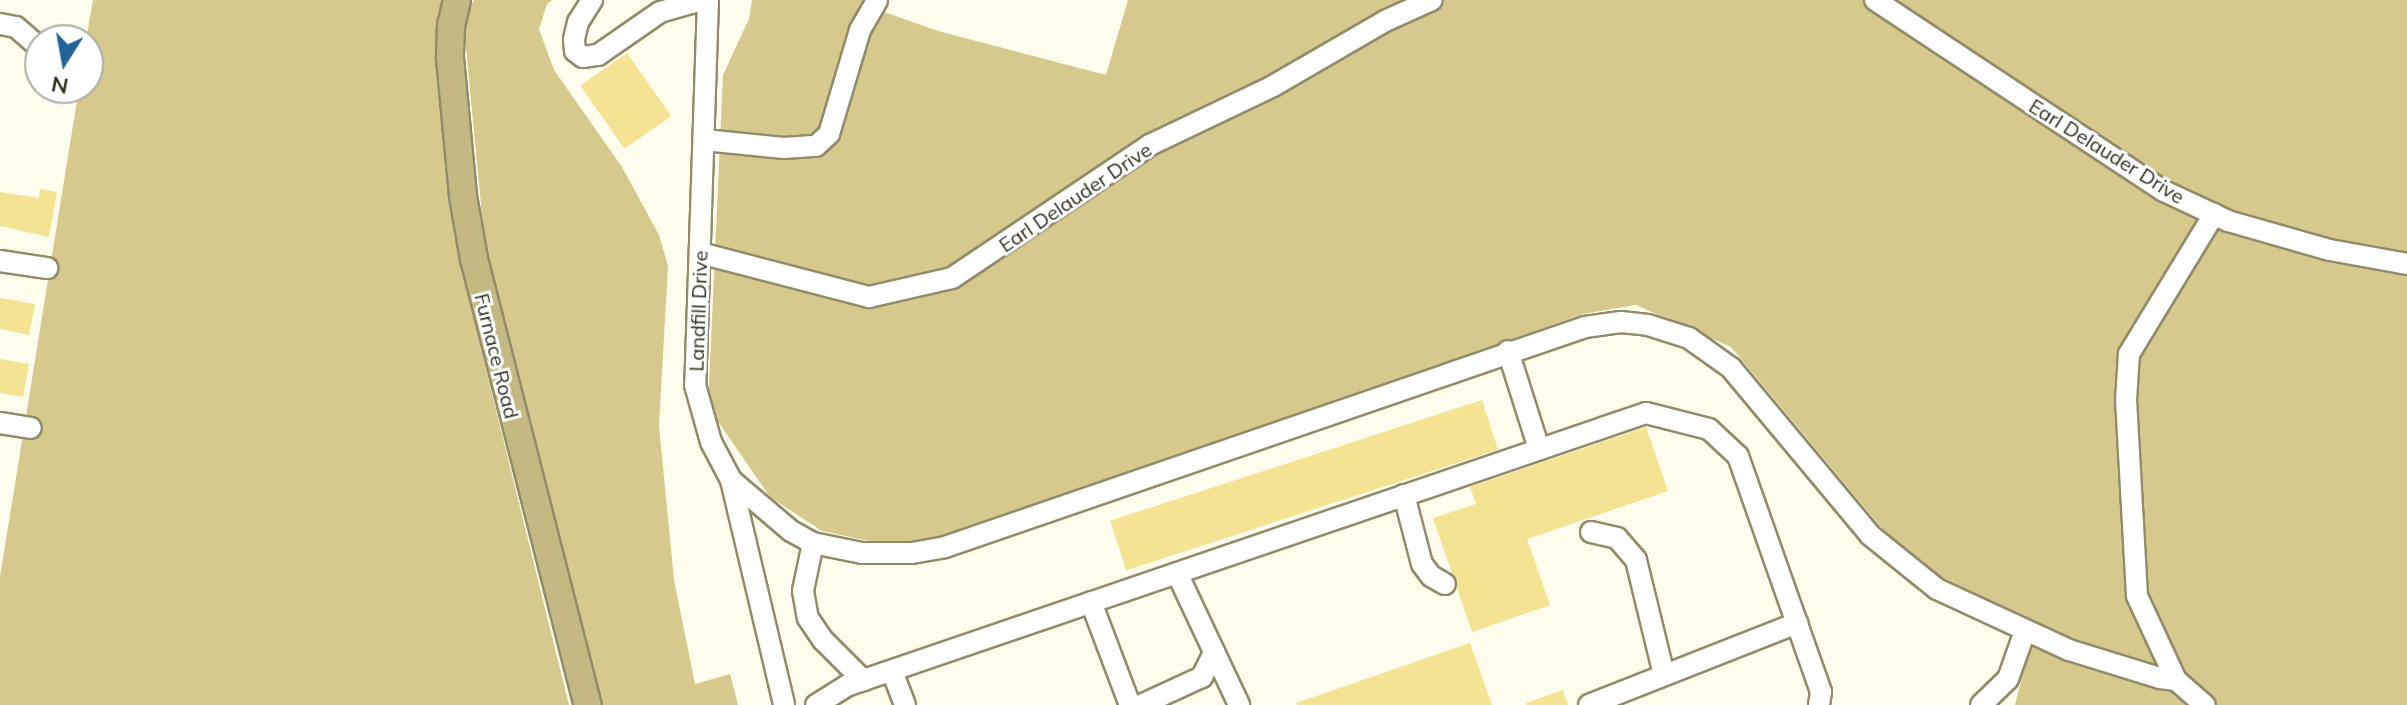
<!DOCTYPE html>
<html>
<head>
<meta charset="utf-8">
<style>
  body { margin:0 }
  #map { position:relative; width:2407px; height:705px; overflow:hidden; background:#fffcee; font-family:Mulish,sans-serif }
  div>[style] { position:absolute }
  .green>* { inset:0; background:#d6c98d }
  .building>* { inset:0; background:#f4e393; transform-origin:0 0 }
  .roads { filter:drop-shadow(2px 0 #928b6a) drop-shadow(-2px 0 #928b6a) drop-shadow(0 2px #928b6a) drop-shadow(0 -2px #928b6a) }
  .minor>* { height:20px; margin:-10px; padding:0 10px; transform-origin:10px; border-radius:10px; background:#fff }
  .major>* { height:26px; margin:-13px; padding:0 13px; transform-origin:13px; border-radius:13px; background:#c4b983 }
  span { translate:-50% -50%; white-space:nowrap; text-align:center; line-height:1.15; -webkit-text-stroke:6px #fff; paint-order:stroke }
  .street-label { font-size:20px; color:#323022 }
  .north { position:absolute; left:24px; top:24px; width:80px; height:80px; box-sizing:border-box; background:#fff; border:2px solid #adaca7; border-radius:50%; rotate:191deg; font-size:22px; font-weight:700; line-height:32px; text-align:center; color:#323022 }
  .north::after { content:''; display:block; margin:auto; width:28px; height:36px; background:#226398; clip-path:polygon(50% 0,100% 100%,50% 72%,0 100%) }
</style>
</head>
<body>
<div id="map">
  <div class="green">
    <div style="clip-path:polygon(93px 0,451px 0,441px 52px,459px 261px,569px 705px,0 705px,0 577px,79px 88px,88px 88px,86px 40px)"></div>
    <div style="clip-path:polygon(474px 0,552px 0,547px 4px,539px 29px,554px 70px,622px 167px,659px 235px,668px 266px,659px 426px,674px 580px,695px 684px,730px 674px,738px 705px,599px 705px,484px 236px,465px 38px,467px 14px)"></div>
    <div style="clip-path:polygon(752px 0,862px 0,862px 4px,938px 31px,1106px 75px,1128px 0,2407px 0,2407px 705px,2015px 705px,2035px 622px,1910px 562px,1731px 347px,1636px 305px,1583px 314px,911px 550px,822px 531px,770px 497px,708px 407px,723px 75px,749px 19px)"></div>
  </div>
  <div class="building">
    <div style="left:627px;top:53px;width:77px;height:57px;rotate:55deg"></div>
    <div style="clip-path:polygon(40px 189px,57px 192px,49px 237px,0 226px,0 192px,39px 198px)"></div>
    <div style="clip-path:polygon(0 298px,35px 304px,29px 335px,0 329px)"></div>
    <div style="clip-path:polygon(0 359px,29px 364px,23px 397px,0 393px)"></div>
    <div style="left:1482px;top:400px;width:52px;height:391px;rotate:72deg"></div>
    <div style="clip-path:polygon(1646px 427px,1668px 491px,1527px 539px,1550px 605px,1472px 632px,1433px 518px,1476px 504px,1470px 487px)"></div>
    <div style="clip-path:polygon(1470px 643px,1492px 705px,1297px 705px,1296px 703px)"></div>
    <div style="clip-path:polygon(1563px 690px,1568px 705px,1527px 705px,1526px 703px)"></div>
  </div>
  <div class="roads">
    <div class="minor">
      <div style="left:592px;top:0;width:26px;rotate:122deg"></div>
      <div style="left:578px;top:22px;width:18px;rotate:103deg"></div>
      <div style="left:574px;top:40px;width:11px;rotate:85deg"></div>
      <div style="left:575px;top:51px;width:10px;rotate:37deg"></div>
      <div style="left:583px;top:57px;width:15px;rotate:-8deg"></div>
      <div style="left:598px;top:55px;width:75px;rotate:-34.7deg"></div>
      <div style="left:660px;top:12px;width:44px;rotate:-15.9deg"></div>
      <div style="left:708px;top:0;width:385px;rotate:91.9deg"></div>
      <div style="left:695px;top:385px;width:59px;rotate:74.3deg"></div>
      <div style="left:711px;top:442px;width:43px;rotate:62.2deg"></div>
      <div style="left:731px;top:480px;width:231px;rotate:76.7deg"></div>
      <div style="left:1875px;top:0;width:346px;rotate:33.5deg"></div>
      <div style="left:2164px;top:191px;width:71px;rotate:25.1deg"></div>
      <div style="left:2228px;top:221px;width:106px;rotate:15.9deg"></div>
      <div style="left:2330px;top:250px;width:78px;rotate:10.3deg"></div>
      <div style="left:0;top:24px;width:16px;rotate:11deg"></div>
      <div style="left:16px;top:27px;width:29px;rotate:41deg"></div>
      <div style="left:704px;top:140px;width:80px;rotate:5.7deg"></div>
      <div style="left:784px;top:148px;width:32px;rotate:-4deg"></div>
      <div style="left:816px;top:146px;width:18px;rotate:-43deg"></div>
      <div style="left:829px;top:134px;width:109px;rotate:-73.4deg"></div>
      <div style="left:860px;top:30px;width:34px;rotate:-60deg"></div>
      <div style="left:700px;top:253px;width:175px;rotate:14.6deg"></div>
      <div style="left:869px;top:297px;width:85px;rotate:-12.9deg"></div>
      <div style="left:952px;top:278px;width:239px;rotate:-33.9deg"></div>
      <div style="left:1150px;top:145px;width:136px;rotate:-25.6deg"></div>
      <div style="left:1273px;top:86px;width:129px;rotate:-30.1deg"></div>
      <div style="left:1385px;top:21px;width:51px;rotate:-24.1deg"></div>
      <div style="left:0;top:261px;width:48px;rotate:8.5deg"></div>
      <div style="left:1508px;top:351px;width:103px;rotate:72.4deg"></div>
      <div style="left:0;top:423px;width:31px;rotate:9deg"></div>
      <div style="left:731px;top:480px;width:79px;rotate:40.4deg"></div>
      <div style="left:791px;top:531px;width:25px;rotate:29deg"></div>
      <div style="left:813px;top:543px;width:50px;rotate:11.5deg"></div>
      <div style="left:862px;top:553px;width:50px"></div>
      <div style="left:912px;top:553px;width:34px;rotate:-10deg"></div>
      <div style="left:945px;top:547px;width:677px;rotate:-18.97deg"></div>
      <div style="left:1585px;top:327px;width:36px;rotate:-8deg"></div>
      <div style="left:1621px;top:322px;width:27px;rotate:6deg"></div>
      <div style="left:1648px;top:325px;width:43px;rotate:17.6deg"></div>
      <div style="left:1689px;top:338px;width:52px;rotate:35.5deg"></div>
      <div style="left:1731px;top:368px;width:217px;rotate:50.2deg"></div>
      <div style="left:1870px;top:535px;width:86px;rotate:38.9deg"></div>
      <div style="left:1937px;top:589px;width:145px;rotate:24.8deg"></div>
      <div style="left:2069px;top:650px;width:95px;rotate:17.1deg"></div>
      <div style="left:2160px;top:678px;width:16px;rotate:7deg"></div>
      <div style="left:2176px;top:680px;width:38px;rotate:41deg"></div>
      <div style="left:1404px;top:495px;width:71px;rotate:75.4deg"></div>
      <div style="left:1422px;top:564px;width:15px;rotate:53deg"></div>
      <div style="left:1431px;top:576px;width:16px;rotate:30deg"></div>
      <div style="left:1591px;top:532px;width:27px;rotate:13deg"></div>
      <div style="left:1617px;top:538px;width:29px;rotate:49deg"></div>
      <div style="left:1636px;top:560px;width:118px;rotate:76.3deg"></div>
      <div style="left:813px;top:543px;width:49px;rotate:101.8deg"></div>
      <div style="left:803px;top:591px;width:27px;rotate:80deg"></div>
      <div style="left:808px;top:618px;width:27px;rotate:56deg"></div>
      <div style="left:823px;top:640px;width:57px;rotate:45deg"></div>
      <div style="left:1177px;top:573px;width:146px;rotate:64.8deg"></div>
      <div style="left:1091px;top:602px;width:110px;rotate:69.3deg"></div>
      <div style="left:892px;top:671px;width:36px;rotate:69deg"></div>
      <div style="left:2176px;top:680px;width:93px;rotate:-114.9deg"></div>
      <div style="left:2137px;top:596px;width:196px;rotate:-93.2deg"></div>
      <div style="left:2126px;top:400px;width:46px;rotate:-86.3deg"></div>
      <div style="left:2129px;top:354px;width:164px;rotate:-58.7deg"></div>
      <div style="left:816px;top:705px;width:36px;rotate:-32deg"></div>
      <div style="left:846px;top:686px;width:845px;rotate:-18.84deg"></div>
      <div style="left:1646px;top:413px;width:65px;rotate:14.3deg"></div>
      <div style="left:1709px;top:429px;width:40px;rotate:43deg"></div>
      <div style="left:1738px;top:456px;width:250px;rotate:70.6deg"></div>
      <div style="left:1821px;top:692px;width:13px;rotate:99deg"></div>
      <div style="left:1141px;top:705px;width:67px;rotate:-24.7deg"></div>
      <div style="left:1202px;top:677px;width:28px;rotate:-64deg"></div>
      <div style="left:1589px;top:705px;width:224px;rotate:-21.5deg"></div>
      <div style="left:1981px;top:705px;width:37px;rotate:-44deg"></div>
      <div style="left:2008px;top:679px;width:51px;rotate:-70.5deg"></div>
    </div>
    <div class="major">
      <div style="left:457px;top:0;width:26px;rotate:103deg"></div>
      <div style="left:451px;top:25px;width:33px;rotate:92deg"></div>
      <div style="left:450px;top:58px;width:139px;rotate:84.6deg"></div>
      <div style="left:463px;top:196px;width:64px;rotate:80.1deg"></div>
      <div style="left:474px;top:259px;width:460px;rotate:75.7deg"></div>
    </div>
  </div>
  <div class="street-label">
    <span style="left:2107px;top:151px;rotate:32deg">Earl Delauder Drive</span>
    <span style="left:1075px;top:197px;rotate:-34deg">Earl Delauder Drive</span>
    <span style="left:698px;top:311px;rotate:-88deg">Landfill Drive</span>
    <span style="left:497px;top:356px;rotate:76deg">Furnace Road</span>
  </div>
  <div class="north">N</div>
</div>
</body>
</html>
